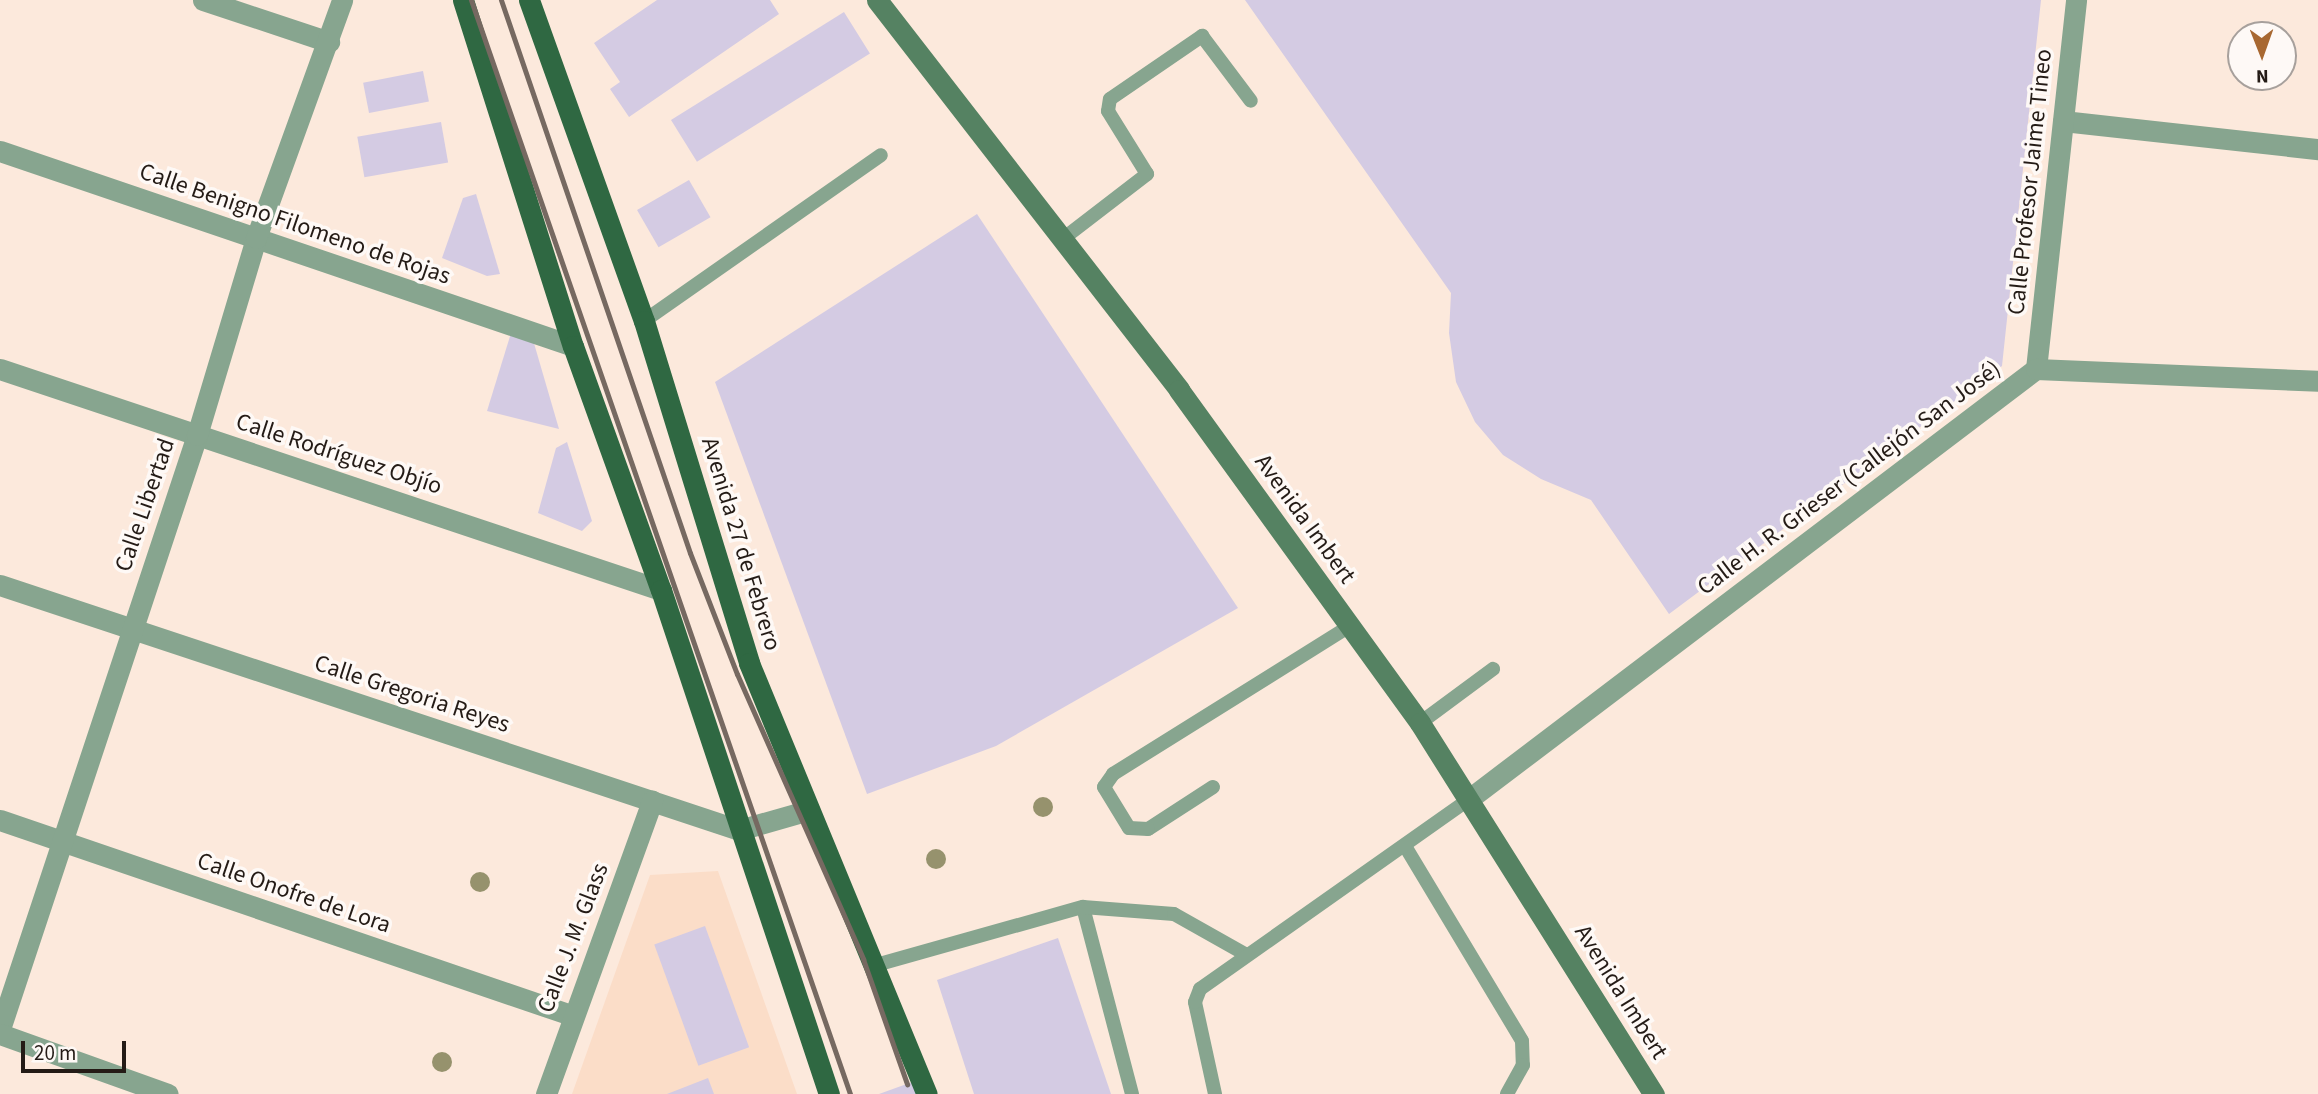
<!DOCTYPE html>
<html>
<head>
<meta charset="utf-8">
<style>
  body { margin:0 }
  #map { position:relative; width:2318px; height:1094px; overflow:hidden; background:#fce9dc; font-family:"Source Sans 3",sans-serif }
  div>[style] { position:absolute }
  .built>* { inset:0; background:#fbddc8 }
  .building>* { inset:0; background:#d4cbe3; transform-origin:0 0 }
  .lane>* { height:14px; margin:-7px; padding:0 7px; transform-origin:7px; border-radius:7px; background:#87a58f }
  .street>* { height:21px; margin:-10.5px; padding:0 10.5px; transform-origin:10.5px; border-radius:10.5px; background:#87a58f }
  .secondary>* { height:21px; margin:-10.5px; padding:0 10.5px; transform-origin:10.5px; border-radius:10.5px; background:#558262 }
  .primary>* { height:21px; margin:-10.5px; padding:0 10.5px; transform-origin:10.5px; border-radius:10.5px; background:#2f6842 }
  .rail>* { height:5px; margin:-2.5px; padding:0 2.5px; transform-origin:2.5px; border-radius:2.5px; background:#766961 }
  .trees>* { width:20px; height:20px; margin:-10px; border-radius:50%; background:#96926d }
  span { translate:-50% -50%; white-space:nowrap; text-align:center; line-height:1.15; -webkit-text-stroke:7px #fef9f6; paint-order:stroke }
  .street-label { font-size:24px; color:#241b16 }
  .north { position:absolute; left:2227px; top:21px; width:70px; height:70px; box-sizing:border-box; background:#fef9f6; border:2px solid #a7a09c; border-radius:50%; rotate:179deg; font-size:19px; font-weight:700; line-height:28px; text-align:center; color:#241b16 }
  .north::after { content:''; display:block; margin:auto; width:24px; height:32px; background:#a86831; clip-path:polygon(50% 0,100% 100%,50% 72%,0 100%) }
  .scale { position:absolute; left:21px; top:1041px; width:105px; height:32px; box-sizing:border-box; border:4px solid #241b16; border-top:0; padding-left:9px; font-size:21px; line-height:24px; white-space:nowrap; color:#241b16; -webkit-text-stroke:5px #fef9f6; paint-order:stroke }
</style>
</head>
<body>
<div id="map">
  <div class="built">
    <div style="clip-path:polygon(718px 871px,797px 1094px,572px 1094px,650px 875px)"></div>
  </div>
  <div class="building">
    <div style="clip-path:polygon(657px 0,770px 0,779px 14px,629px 117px,610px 89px,620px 82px,594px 43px)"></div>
    <div style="clip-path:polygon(1245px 0,2041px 0,2002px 366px,1669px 614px,1591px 500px,1541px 479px,1503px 455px,1475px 422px,1456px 382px,1449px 333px,1451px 293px)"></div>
    <div style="left:844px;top:12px;width:49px;height:204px;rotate:58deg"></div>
    <div style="left:423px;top:71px;width:31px;height:61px;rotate:79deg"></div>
    <div style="left:441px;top:122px;width:41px;height:85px;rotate:80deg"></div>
    <div style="left:689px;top:180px;width:43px;height:60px;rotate:60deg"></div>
    <div style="clip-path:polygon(476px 194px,500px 274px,487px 276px,442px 258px,463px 198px)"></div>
    <div style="clip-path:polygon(977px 214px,1238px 608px,996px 746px,867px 794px,715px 382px)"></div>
    <div style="clip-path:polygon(511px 333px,531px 333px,559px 429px,487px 411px)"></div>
    <div style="clip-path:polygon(567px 442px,592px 521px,582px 531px,538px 513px,556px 448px)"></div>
    <div style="left:705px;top:926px;width:129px;height:54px;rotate:70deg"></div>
    <div style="clip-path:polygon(1058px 938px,1111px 1094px,974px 1094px,937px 980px)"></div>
    <div style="clip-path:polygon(708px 1078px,714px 1094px,667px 1094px)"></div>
    <div style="clip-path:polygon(915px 1081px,919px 1094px,879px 1094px)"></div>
  </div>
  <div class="lane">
    <div style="left:1064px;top:238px;width:105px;rotate:-37.6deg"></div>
    <div style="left:1147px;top:174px;width:74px;rotate:-121.8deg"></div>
    <div style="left:1108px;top:111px;width:12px;rotate:-81deg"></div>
    <div style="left:1110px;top:99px;width:112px;rotate:-34.4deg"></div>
    <div style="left:1202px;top:36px;width:81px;rotate:53deg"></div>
    <div style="left:644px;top:321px;width:289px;rotate:-35deg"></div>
    <div style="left:1420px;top:723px;width:91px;rotate:-36.5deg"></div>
    <div style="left:1213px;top:787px;width:77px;rotate:147.1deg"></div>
    <div style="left:1148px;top:829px;width:19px;rotate:-177deg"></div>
    <div style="left:1129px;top:828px;width:48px;rotate:-121.4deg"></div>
    <div style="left:1104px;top:787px;width:16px;rotate:-55deg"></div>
    <div style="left:1113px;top:774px;width:279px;rotate:-32deg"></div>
    <div style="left:1405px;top:846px;width:227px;rotate:59deg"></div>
    <div style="left:1522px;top:1041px;width:24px;rotate:88deg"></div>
    <div style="left:1523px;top:1065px;width:33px;rotate:119deg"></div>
    <div style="left:876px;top:965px;width:215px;rotate:-15.7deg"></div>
    <div style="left:1132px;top:1094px;width:193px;rotate:-104.7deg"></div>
    <div style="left:1083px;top:907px;width:91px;rotate:4.4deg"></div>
    <div style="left:1174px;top:914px;width:81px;rotate:29.4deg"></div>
    <div style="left:1215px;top:1094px;width:94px;rotate:-102.3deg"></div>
    <div style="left:1195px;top:1002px;width:14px;rotate:-69deg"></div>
    <div style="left:1200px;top:989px;width:329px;rotate:-35.2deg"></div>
  </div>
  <div class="street">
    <div style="left:203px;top:0;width:133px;rotate:18.4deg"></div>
    <div style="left:2063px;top:121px;width:257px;rotate:6.3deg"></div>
    <div style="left:0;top:151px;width:605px;rotate:18.79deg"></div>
    <div style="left:0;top:369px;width:697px;rotate:18.49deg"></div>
    <div style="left:2036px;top:369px;width:371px;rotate:-83.8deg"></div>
    <div style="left:0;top:585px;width:779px;rotate:18.34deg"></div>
    <div style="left:739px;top:830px;width:73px;rotate:-15.9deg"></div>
    <div style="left:1469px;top:799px;width:712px;rotate:-37.18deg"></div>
    <div style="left:2036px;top:369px;width:282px;rotate:2.4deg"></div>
    <div style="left:0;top:820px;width:603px;rotate:18.86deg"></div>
    <div style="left:0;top:1029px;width:626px;rotate:-71.65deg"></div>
    <div style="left:197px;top:435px;width:206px;rotate:-73.3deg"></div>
    <div style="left:256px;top:238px;width:253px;rotate:-70.1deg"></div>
    <div style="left:0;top:1034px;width:178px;rotate:19.7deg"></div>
    <div style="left:546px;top:1094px;width:312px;rotate:-70.1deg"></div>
  </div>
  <div class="secondary">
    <div style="left:877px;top:0;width:493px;rotate:52.2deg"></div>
    <div style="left:1179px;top:390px;width:411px;rotate:54.1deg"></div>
    <div style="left:1420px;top:723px;width:439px;rotate:57.8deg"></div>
  </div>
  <div class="primary">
    <div style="left:463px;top:0;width:363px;rotate:72.4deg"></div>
    <div style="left:573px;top:346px;width:259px;rotate:70.2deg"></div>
    <div style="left:661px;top:590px;width:531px;rotate:71.57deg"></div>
    <div style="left:529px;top:0;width:341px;rotate:70.3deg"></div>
    <div style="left:644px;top:321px;width:358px;rotate:72.9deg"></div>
    <div style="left:749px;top:663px;width:466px;rotate:67.6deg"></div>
  </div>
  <div class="rail">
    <div style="left:471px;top:0;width:1158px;rotate:70.89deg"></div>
    <div style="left:501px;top:0;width:584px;rotate:71.13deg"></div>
    <div style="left:690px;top:553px;width:130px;rotate:68.8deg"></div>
    <div style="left:737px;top:674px;width:312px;rotate:66.1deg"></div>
    <div style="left:863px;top:959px;width:133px;rotate:70.6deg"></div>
  </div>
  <div class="trees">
    <div style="left:1043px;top:807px"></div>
    <div style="left:936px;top:859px"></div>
    <div style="left:480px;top:882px"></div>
    <div style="left:442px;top:1062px"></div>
  </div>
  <div class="street-label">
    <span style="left:2030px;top:182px;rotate:-84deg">Calle Profesor Jaime Tineo</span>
    <span style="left:295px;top:224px;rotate:19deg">Calle Benigno Filomeno de Rojas</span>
    <span style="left:339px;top:454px;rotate:18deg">Calle Rodríguez Objío</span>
    <span style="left:1849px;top:478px;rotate:-37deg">Calle H. R. Grieser (Callejón San José)</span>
    <span style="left:145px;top:505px;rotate:-71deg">Calle Libertad</span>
    <span style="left:1305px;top:519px;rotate:54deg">Avenida Imbert</span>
    <span style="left:741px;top:544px;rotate:73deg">Avenida 27 de Febrero</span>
    <span style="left:412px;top:694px;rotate:18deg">Calle Gregoria Reyes</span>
    <span style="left:294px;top:893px;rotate:19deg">Calle Onofre de Lora</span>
    <span style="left:573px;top:938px;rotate:-69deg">Calle J. M. Glass</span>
    <span style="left:1621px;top:992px;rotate:58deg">Avenida Imbert</span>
  </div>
  <div class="north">N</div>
  <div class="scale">20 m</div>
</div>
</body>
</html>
